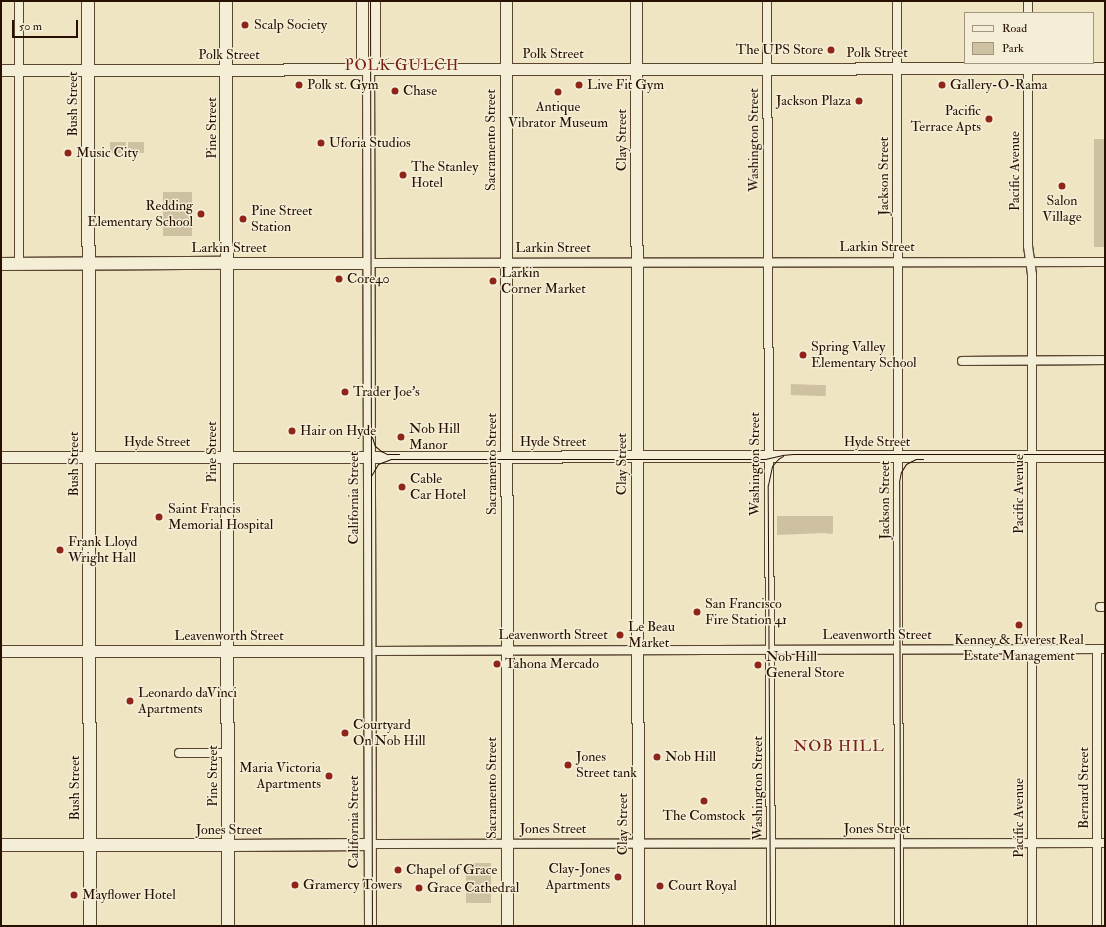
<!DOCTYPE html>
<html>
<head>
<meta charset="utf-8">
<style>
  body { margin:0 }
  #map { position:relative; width:1106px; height:927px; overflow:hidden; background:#f0e5c2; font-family:"IM FELL Double Pica",serif }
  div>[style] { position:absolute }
  .green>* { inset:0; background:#cec1a1; transform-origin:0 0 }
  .roads { filter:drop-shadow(1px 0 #594530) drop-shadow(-1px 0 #594530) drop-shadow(0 1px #594530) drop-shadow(0 -1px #594530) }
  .minor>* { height:8px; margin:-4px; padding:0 4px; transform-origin:4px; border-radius:4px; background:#f5eed7 }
  .tertiary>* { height:11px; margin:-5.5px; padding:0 5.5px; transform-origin:5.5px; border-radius:5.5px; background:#f5eed7 }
  .secondary>* { height:12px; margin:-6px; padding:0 6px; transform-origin:6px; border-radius:6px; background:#f5eed7 }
  .tram>* { height:1px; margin:-0.5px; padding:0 0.5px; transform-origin:0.5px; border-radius:0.5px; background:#271000 }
  .dots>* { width:11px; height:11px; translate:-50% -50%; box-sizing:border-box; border:2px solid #f5eed7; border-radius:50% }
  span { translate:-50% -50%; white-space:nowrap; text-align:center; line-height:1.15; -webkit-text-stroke:3px #f5eed7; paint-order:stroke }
  .poi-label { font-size:14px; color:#271000 }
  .left { translate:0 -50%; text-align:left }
  .right { translate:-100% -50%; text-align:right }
  .street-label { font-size:14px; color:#271000 }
  .neighbourhood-label { font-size:15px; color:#7a1f14; letter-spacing:1px }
  .quarter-label { font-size:16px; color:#7a1f14; letter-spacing:1px }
  .frame { position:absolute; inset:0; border:2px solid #271000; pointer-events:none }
  .legend { position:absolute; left:964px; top:12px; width:130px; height:52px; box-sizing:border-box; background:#f5eed7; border:1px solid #a39581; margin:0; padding:5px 7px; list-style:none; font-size:12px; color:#271000 }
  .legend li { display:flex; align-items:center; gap:8px; height:20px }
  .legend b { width:20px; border:1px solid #a39581 }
  .scale { position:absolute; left:12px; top:20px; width:66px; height:18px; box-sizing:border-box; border:2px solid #271000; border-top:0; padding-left:5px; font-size:12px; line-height:14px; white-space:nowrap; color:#271000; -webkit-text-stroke:3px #f5eed7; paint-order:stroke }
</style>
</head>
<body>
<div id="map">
  <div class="green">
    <div style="left:1094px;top:139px;width:11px;height:108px"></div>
    <div style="left:126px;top:142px;width:11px;height:16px;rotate:90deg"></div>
    <div style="left:128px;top:142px;width:16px;height:11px"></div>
    <div style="left:163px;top:192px;width:29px;height:44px"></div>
    <div style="left:791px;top:384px;width:35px;height:11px;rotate:2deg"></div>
    <div style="clip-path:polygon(777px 516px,833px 516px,833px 533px,830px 534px,824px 533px,777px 535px)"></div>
    <div style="left:466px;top:863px;width:25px;height:40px"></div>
  </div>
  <div class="roads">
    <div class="minor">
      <div style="left:19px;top:1px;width:263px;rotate:90deg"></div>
      <div style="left:767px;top:1px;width:925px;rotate:89.75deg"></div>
      <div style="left:897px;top:1px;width:925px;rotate:89.88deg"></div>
      <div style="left:1028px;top:1px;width:12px;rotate:90deg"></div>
      <div style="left:1028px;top:64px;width:182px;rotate:90deg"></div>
      <div style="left:1028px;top:246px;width:29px;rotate:82deg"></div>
      <div style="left:1032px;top:275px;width:651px;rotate:90deg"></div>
      <div style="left:369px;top:263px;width:736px;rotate:-0.08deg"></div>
      <div style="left:962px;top:361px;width:143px;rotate:-0.4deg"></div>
      <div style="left:1100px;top:607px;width:5px"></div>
      <div style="left:1097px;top:649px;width:277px;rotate:90deg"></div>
      <div style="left:369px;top:651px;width:736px;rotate:-0.16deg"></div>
      <div style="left:179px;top:753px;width:49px"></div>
      <div style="left:370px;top:844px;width:735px;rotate:-0.08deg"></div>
    </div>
    <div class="tertiary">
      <div style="left:362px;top:1px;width:57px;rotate:90deg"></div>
      <div style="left:362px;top:58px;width:13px;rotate:63deg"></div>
      <div style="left:506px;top:1px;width:925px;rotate:89.94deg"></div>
      <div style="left:636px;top:1px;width:925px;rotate:89.88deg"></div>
      <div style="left:1px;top:70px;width:1104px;rotate:-0.1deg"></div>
      <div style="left:227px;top:263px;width:142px"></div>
      <div style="left:1px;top:457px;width:1104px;rotate:-0.05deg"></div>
      <div style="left:1px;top:651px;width:368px"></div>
      <div style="left:228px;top:845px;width:142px;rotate:-0.4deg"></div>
      <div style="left:370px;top:926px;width:856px;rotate:-90.13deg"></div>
      <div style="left:368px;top:70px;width:13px;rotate:-63deg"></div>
      <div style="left:374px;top:58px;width:57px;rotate:-90deg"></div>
    </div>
    <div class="secondary">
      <div style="left:88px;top:1px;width:925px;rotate:89.88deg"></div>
      <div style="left:226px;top:1px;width:925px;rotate:89.88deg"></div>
      <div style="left:1px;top:264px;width:226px;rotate:-0.3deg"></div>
      <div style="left:1px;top:845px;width:227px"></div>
    </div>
  </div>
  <div class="tram">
    <div style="left:370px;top:1px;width:925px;rotate:89.88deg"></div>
    <div style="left:372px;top:437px;width:9px;rotate:72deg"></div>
    <div style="left:375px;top:446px;width:8px;rotate:40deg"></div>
    <div style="left:381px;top:451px;width:7px;rotate:27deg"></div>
    <div style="left:387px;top:454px;width:12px"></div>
    <div style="left:371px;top:476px;width:14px;rotate:-60deg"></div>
    <div style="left:378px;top:464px;width:14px;rotate:-21deg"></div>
    <div style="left:391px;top:459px;width:374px"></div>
    <div style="left:765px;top:459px;width:17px;rotate:-13deg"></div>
    <div style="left:782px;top:455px;width:11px;rotate:-5deg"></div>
    <div style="left:793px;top:454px;width:312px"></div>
    <div style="left:770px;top:926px;width:441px;rotate:-90.3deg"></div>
    <div style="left:768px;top:485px;width:19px;rotate:-78deg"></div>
    <div style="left:772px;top:466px;width:9px;rotate:-49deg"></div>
    <div style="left:778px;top:459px;width:6px;rotate:-31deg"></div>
    <div style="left:900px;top:926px;width:444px;rotate:-90.1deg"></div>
    <div style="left:899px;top:482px;width:10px;rotate:-79deg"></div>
    <div style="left:901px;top:472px;width:9px;rotate:-58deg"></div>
    <div style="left:906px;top:464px;width:11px;rotate:-27deg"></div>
    <div style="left:916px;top:459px;width:7px"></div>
  </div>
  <div class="dots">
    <div style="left:245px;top:25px;background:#8f2418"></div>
    <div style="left:831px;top:50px;background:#8f2418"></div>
    <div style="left:299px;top:85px;background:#8f2418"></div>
    <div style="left:579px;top:85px;background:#8f2418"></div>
    <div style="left:942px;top:85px;background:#8f2418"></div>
    <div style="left:395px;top:91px;background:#8f2418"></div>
    <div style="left:558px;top:92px;background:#8f2418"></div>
    <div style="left:859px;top:101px;background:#8f2418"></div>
    <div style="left:989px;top:119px;background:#8f2418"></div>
    <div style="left:321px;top:143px;background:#8f2418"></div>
    <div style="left:68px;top:153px;background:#8f2418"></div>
    <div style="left:403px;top:175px;background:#8f2418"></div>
    <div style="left:1062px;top:186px;background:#8f2418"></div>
    <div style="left:201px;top:214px;background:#8f2418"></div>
    <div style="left:243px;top:219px;background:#8f2418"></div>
    <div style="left:339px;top:279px;background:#8f2418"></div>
    <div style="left:493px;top:281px;background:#8f2418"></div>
    <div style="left:803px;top:355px;background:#8f2418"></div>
    <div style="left:345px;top:392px;background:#8f2418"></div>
    <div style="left:292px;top:431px;background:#8f2418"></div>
    <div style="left:401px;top:437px;background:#8f2418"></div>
    <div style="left:402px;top:487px;background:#8f2418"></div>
    <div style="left:159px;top:517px;background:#8f2418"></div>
    <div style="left:60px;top:550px;background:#8f2418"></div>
    <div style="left:697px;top:612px;background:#8f2418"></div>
    <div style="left:1019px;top:625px;background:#8f2418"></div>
    <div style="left:620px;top:635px;background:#8f2418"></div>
    <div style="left:497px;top:664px;background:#8f2418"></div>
    <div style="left:758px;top:665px;background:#8f2418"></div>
    <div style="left:130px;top:701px;background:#8f2418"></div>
    <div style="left:345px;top:733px;background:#8f2418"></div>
    <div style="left:657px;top:757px;background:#8f2418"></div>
    <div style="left:568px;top:765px;background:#8f2418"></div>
    <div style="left:329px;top:776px;background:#8f2418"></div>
    <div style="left:704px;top:801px;background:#8f2418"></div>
    <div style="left:398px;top:870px;background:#8f2418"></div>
    <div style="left:618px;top:877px;background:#8f2418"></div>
    <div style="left:295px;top:885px;background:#8f2418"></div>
    <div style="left:660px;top:886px;background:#8f2418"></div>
    <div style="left:419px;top:888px;background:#8f2418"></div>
    <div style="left:74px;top:895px;background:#8f2418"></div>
  </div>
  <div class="poi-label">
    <span class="left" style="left:254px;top:25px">Scalp Society</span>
    <span class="right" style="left:823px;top:50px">The UPS Store</span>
    <span class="left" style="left:307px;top:85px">Polk st. Gym</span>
    <span class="left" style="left:587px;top:85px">Live Fit Gym</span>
    <span class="left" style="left:950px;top:85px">Gallery-O-Rama</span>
    <span class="left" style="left:403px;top:91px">Chase</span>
    <span class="right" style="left:851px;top:101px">Jackson Plaza</span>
    <span style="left:558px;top:115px">Antique<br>Vibrator Museum</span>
    <span class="right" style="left:981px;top:119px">Pacific<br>Terrace Apts</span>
    <span class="left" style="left:329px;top:143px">Uforia Studios</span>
    <span class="left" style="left:76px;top:153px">Music City</span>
    <span class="left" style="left:411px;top:175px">The Stanley<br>Hotel</span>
    <span style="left:1062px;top:209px">Salon<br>Village</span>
    <span class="right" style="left:193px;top:214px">Redding<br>Elementary School</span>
    <span class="left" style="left:251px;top:219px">Pine Street<br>Station</span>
    <span class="left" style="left:501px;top:281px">Larkin<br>Corner Market</span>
    <span class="left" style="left:347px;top:279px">Core40</span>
    <span class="left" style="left:811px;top:355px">Spring Valley<br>Elementary School</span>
    <span class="left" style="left:353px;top:392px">Trader Joe's</span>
    <span class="left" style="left:409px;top:437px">Nob Hill<br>Manor</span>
    <span class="left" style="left:300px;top:431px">Hair on Hyde</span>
    <span class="left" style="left:410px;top:487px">Cable<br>Car Hotel</span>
    <span class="left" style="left:168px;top:517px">Saint Francis<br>Memorial Hospital</span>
    <span class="left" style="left:68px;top:550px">Frank Lloyd<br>Wright Hall</span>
    <span class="left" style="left:705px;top:612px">San Francisco<br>Fire Station 41</span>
    <span class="left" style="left:628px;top:635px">Le Beau<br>Market</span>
    <span style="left:1019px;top:648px">Kenney &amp; Everest Real<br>Estate Management</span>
    <span class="left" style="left:766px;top:665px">Nob Hill<br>General Store</span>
    <span class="left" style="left:505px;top:664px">Tahona Mercado</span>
    <span class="left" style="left:138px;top:701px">Leonardo daVinci<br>Apartments</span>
    <span class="left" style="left:353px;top:733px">Courtyard<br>On Nob Hill</span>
    <span class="left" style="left:576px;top:765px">Jones<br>Street tank</span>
    <span class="left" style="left:665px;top:757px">Nob Hill</span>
    <span class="right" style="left:321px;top:776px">Maria Victoria<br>Apartments</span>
    <span style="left:704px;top:816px">The Comstock</span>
    <span class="right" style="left:610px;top:877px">Clay-Jones<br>Apartments</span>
    <span class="left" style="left:406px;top:870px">Chapel of Grace</span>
    <span class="left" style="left:303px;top:885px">Gramercy Towers</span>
    <span class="left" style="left:668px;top:886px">Court Royal</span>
    <span class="left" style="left:427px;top:888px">Grace Cathedral</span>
    <span class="left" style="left:82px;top:895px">Mayflower Hotel</span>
  </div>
  <div class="street-label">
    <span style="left:877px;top:53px">Polk Street</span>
    <span style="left:553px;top:54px">Polk Street</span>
    <span style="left:229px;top:55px">Polk Street</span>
    <span style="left:73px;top:104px;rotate:-90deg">Bush Street</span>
    <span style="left:212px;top:128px;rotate:-90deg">Pine Street</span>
    <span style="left:491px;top:140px;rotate:-90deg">Sacramento Street</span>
    <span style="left:622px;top:140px;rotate:-90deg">Clay Street</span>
    <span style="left:754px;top:140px;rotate:-90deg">Washington Street</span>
    <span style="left:1015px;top:171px;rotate:-90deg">Pacific Avenue</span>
    <span style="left:884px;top:176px;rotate:-90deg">Jackson Street</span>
    <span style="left:877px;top:247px">Larkin Street</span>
    <span style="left:229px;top:248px">Larkin Street</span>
    <span style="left:553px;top:248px">Larkin Street</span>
    <span style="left:157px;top:442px">Hyde Street</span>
    <span style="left:553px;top:442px">Hyde Street</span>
    <span style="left:877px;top:442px">Hyde Street</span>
    <span style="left:212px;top:452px;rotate:-90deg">Pine Street</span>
    <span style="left:74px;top:464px;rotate:-90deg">Bush Street</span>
    <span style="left:492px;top:464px;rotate:-90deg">Sacramento Street</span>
    <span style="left:622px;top:464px;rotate:-90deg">Clay Street</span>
    <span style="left:755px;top:464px;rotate:-90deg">Washington Street</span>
    <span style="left:1019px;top:494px;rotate:-90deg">Pacific Avenue</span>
    <span style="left:354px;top:498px;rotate:-90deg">California Street</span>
    <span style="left:885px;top:500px;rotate:-90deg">Jackson Street</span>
    <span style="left:553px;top:635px">Leavenworth Street</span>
    <span style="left:877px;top:635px">Leavenworth Street</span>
    <span style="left:229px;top:636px">Leavenworth Street</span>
    <span style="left:213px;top:776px;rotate:-90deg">Pine Street</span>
    <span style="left:75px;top:788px;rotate:-90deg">Bush Street</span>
    <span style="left:492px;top:788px;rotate:-90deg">Sacramento Street</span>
    <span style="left:758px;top:788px;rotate:-90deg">Washington Street</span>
    <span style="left:1084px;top:788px;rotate:-90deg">Bernard Street</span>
    <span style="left:1019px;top:818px;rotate:-90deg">Pacific Avenue</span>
    <span style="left:354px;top:822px;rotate:-90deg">California Street</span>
    <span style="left:623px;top:824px;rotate:-90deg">Clay Street</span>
    <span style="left:553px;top:829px">Jones Street</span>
    <span style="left:877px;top:829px">Jones Street</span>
    <span style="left:229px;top:830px">Jones Street</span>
  </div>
  <div class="neighbourhood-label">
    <span style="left:402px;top:66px">POLK GULCH</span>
  </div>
  <div class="quarter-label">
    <span style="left:839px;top:746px">NOB HILL</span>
  </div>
  <div class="frame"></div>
  <ul class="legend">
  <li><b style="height:5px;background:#f5eed7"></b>Road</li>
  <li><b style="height:11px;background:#cec1a1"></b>Park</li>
  </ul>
  <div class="scale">50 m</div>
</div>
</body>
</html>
